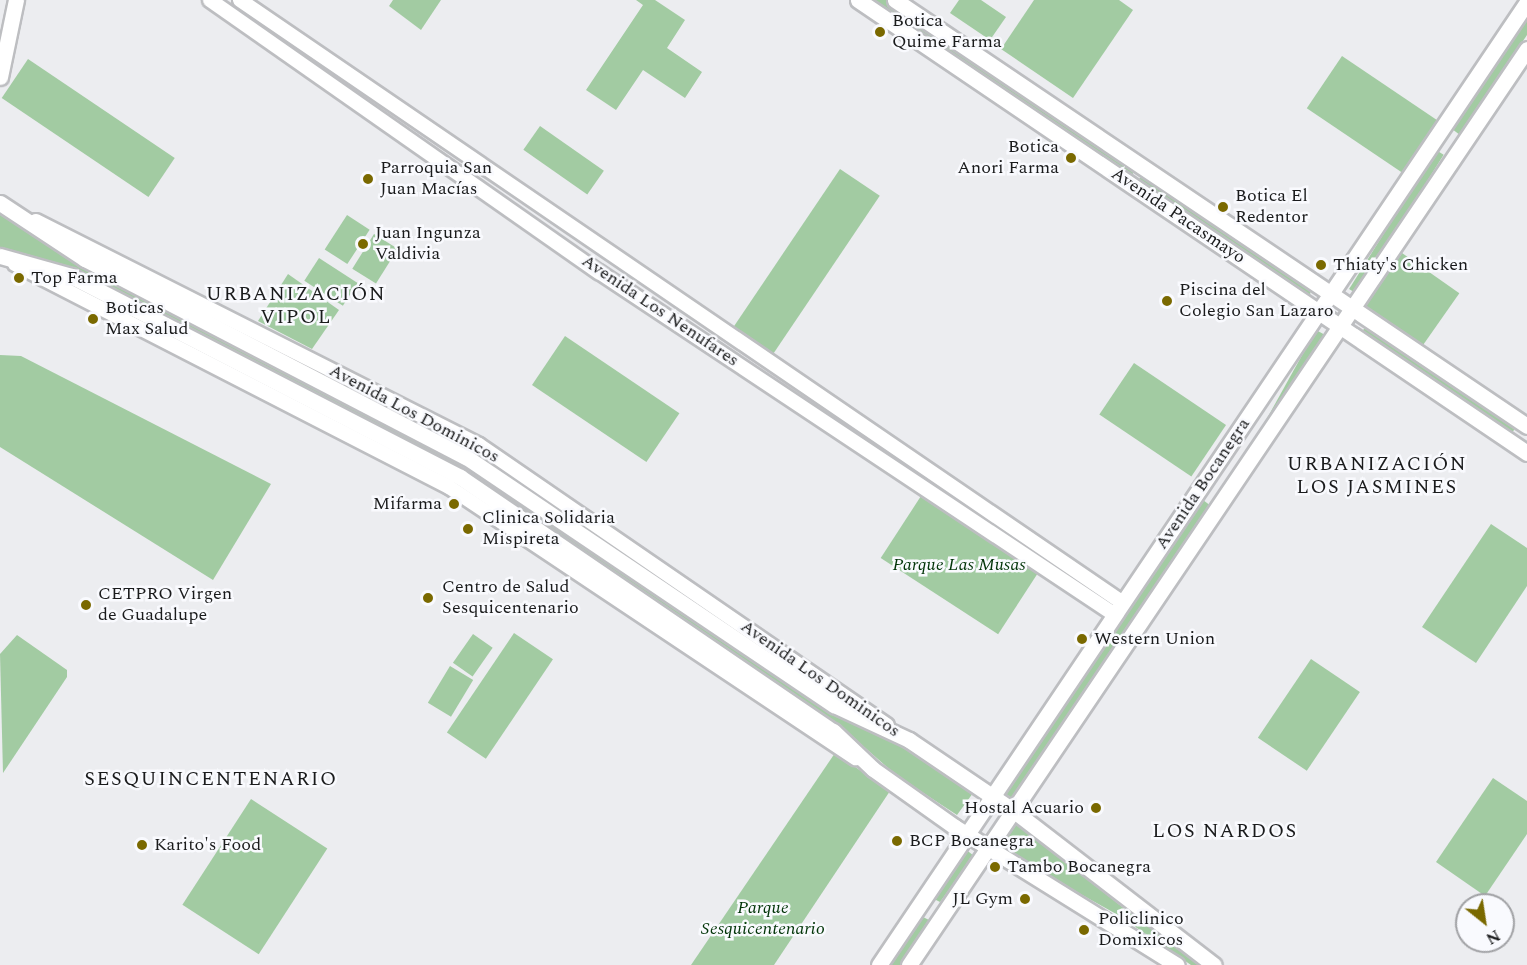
<!DOCTYPE html>
<html>
<head>
<meta charset="utf-8">
<style>
  body { margin:0 }
  #map { position:relative; width:1527px; height:965px; overflow:hidden; background:#ecedf0; font-family:Spectral,serif }
  div>[style] { position:absolute }
  .green>* { inset:0; background:#a2cba2; transform-origin:0 0 }
  .roads { filter:drop-shadow(2px 0 #bdbec1) drop-shadow(-2px 0 #bdbec1) drop-shadow(0 2px #bdbec1) drop-shadow(0 -2px #bdbec1) }
  .tertiary>* { height:14px; margin:-7px; padding:0 7px; transform-origin:7px; border-radius:7px; background:#fff }
  .secondary>* { height:15px; margin:-7.5px; padding:0 7.5px; transform-origin:7.5px; border-radius:7.5px; background:#fff }
  .dots>* { width:16px; height:16px; translate:-50% -50%; box-sizing:border-box; border:3px solid #f9fafe; border-radius:50% }
  span { translate:-50% -50%; white-space:nowrap; text-align:center; line-height:1.15; -webkit-text-stroke:5px #f9fafe; paint-order:stroke }
  .poi-label { font-size:18px; color:#1a1b1c }
  .left { translate:0 -50%; text-align:left }
  .right { translate:-100% -50%; text-align:right }
  .street-label { font-size:18px; color:#1a1b1c }
  .park-label { font-size:18px; color:#023508; font-style:italic }
  .neighbourhood-label { font-size:20px; color:#1a1b1c; letter-spacing:1.5px }
  .north { position:absolute; left:1455px; top:893px; width:60px; height:60px; box-sizing:border-box; background:#f9fafe; border:2px solid #a0a1a4; border-radius:50%; rotate:150deg; font-size:16px; font-weight:700; line-height:24px; text-align:center; color:#1a1b1c }
  .north::after { content:''; display:block; margin:auto; width:21px; height:27px; background:#7a6900; clip-path:polygon(50% 0,100% 100%,50% 72%,0 100%) }
</style>
</head>
<body>
<div id="map">
  <div class="green">
    <div style="clip-path:polygon(393px 0,441px 0,421px 30px,389px 6px)"></div>
    <div style="clip-path:polygon(636px 0,655px 0,685px 20px,667px 48px,702px 72px,685px 98px,643px 70px,616px 110px,586px 90px,643px 5px)"></div>
    <div style="clip-path:polygon(858px 0,895px 0,1138px 165px,1128px 182px)"></div>
    <div style="clip-path:polygon(959px 0,981px 0,1006px 17px,990px 40px,950px 13px)"></div>
    <div style="clip-path:polygon(1034px 0,1119px 0,1133px 10px,1073px 98px,1001px 49px)"></div>
    <div style="clip-path:polygon(1527px 18px,1527px 35px,1460px 135px,1452px 129px)"></div>
    <div style="left:1342px;top:56px;width:118px;height:63px;rotate:34deg"></div>
    <div style="left:28px;top:59px;width:177px;height:47px;rotate:34deg"></div>
    <div style="left:540px;top:126px;width:78px;height:29px;rotate:35deg"></div>
    <div style="left:1436px;top:150px;width:9px;height:164px;rotate:32deg"></div>
    <div style="left:840px;top:169px;width:48px;height:192px;rotate:34deg"></div>
    <div style="clip-path:polygon(1143px 176px,1311px 289px,1310px 295px,1136px 181px)"></div>
    <div style="clip-path:polygon(0 211px,447px 457px,854px 723px,921px 756px,973px 793px,957px 815px,896px 775px,846px 731px,445px 464px,0 249px)"></div>
    <div style="left:347px;top:215px;width:27px;height:41px;rotate:33deg"></div>
    <div style="left:374px;top:234px;width:28px;height:41px;rotate:32deg"></div>
    <div style="left:1402px;top:253px;width:70px;height:66px;rotate:35deg"></div>
    <div style="left:319px;top:258px;width:46px;height:27px;rotate:33deg"></div>
    <div style="clip-path:polygon(288px 274px,339px 310px,312px 349px,258px 321px)"></div>
    <div style="clip-path:polygon(1366px 327px,1514px 427px,1514px 430px,1511px 434px,1361px 332px)"></div>
    <div style="left:1316px;top:330px;width:10px;height:178px;rotate:29deg"></div>
    <div style="left:565px;top:336px;width:138px;height:59px;rotate:34deg"></div>
    <div style="clip-path:polygon(0 355px,21px 356px,271px 484px,213px 580px,0 447px)"></div>
    <div style="left:1134px;top:363px;width:111px;height:62px;rotate:34deg"></div>
    <div style="left:921px;top:496px;width:140px;height:74px;rotate:33deg"></div>
    <div style="clip-path:polygon(1203px 500px,1211px 506px,1011px 799px,1001px 793px)"></div>
    <div style="clip-path:polygon(1491px 524px,1527px 548px,1527px 586px,1476px 663px,1422px 627px)"></div>
    <div style="left:514px;top:633px;width:47px;height:120px;rotate:34deg"></div>
    <div style="left:473px;top:634px;width:24px;height:35px;rotate:35deg"></div>
    <div style="clip-path:polygon(17px 635px,67px 670px,67px 677px,3px 773px,0 654px)"></div>
    <div style="left:1311px;top:659px;width:59px;height:95px;rotate:34deg"></div>
    <div style="left:450px;top:666px;width:27px;height:43px;rotate:31deg"></div>
    <div style="clip-path:polygon(835px 753px,890px 791px,774px 965px,691px 965px)"></div>
    <div style="clip-path:polygon(1493px 778px,1527px 801px,1527px 834px,1485px 896px,1436px 862px)"></div>
    <div style="left:251px;top:799px;width:91px;height:126px;rotate:33deg"></div>
    <div style="clip-path:polygon(1017px 823px,1121px 906px,1208px 965px,1191px 965px,1118px 915px,998px 848px)"></div>
    <div style="clip-path:polygon(964px 848px,974px 856px,940px 902px,932px 898px)"></div>
    <div style="clip-path:polygon(919px 915px,931px 921px,902px 965px,886px 965px)"></div>
  </div>
  <div class="roads">
    <div class="tertiary">
      <div style="left:210px;top:0;width:475px;rotate:35deg"></div>
      <div style="left:599px;top:272px;width:620px;rotate:33.61deg"></div>
      <div style="left:240px;top:0;width:1069px;rotate:34.33deg"></div>
      <div style="left:36px;top:221px;width:496px;rotate:26.8deg"></div>
      <div style="left:479px;top:445px;width:495px;rotate:34.5deg"></div>
      <div style="left:15px;top:264px;width:488px;rotate:27.2deg"></div>
      <div style="left:449px;top:487px;width:489px;rotate:33.7deg"></div>
    </div>
    <div class="secondary">
      <div style="left:858px;top:0;width:808px;rotate:34.1deg"></div>
      <div style="left:895px;top:0;width:762px;rotate:33.98deg"></div>
      <div style="left:0;top:77px;width:79px;rotate:-78.3deg"></div>
      <div style="left:0;top:203px;width:102px;rotate:33.4deg"></div>
      <div style="left:85px;top:259px;width:429px;rotate:27.5deg"></div>
      <div style="left:466px;top:457px;width:444px;rotate:34deg"></div>
      <div style="left:834px;top:705px;width:83px;rotate:25deg"></div>
      <div style="left:909px;top:740px;width:127px;rotate:34.1deg"></div>
      <div style="left:1014px;top:811px;width:252px;rotate:37.6deg"></div>
      <div style="left:0;top:256px;width:74px;rotate:15.7deg"></div>
      <div style="left:71px;top:276px;width:438px;rotate:27.3deg"></div>
      <div style="left:460px;top:477px;width:451px;rotate:34.3deg"></div>
      <div style="left:833px;top:731px;width:55px;rotate:43.5deg"></div>
      <div style="left:873px;top:769px;width:100px;rotate:35.3deg"></div>
      <div style="left:955px;top:827px;width:261px;rotate:31.9deg"></div>
      <div style="left:879px;top:965px;width:1161px;rotate:-56.06deg"></div>
      <div style="left:909px;top:965px;width:1105px;rotate:-55.99deg"></div>
    </div>
  </div>
  <div class="dots">
    <div style="left:880px;top:32px;background:#7a6900"></div>
    <div style="left:1071px;top:158px;background:#7a6900"></div>
    <div style="left:368px;top:179px;background:#7a6900"></div>
    <div style="left:1223px;top:207px;background:#7a6900"></div>
    <div style="left:363px;top:244px;background:#7a6900"></div>
    <div style="left:1321px;top:265px;background:#7a6900"></div>
    <div style="left:19px;top:278px;background:#7a6900"></div>
    <div style="left:1167px;top:301px;background:#7a6900"></div>
    <div style="left:93px;top:319px;background:#7a6900"></div>
    <div style="left:454px;top:504px;background:#7a6900"></div>
    <div style="left:468px;top:529px;background:#7a6900"></div>
    <div style="left:428px;top:598px;background:#7a6900"></div>
    <div style="left:86px;top:605px;background:#7a6900"></div>
    <div style="left:1082px;top:639px;background:#7a6900"></div>
    <div style="left:1096px;top:808px;background:#7a6900"></div>
    <div style="left:897px;top:841px;background:#7a6900"></div>
    <div style="left:142px;top:845px;background:#7a6900"></div>
    <div style="left:995px;top:867px;background:#7a6900"></div>
    <div style="left:1025px;top:899px;background:#7a6900"></div>
    <div style="left:1084px;top:930px;background:#7a6900"></div>
  </div>
  <div class="poi-label">
    <span class="left" style="left:892px;top:32px">Botica<br>Quime Farma</span>
    <span class="right" style="left:1059px;top:158px">Botica<br>Anori Farma</span>
    <span class="left" style="left:380px;top:179px">Parroquia San<br>Juan Macías</span>
    <span class="left" style="left:1235px;top:207px">Botica El<br>Redentor</span>
    <span class="left" style="left:375px;top:244px">Juan Ingunza<br>Valdivia</span>
    <span class="left" style="left:1333px;top:265px">Thiaty's Chicken</span>
    <span class="left" style="left:31px;top:278px">Top Farma</span>
    <span class="left" style="left:1179px;top:301px">Piscina del<br>Colegio San Lazaro</span>
    <span class="left" style="left:105px;top:319px">Boticas<br>Max Salud</span>
    <span class="right" style="left:442px;top:504px">Mifarma</span>
    <span class="left" style="left:482px;top:529px">Clinica Solidaria<br>Mispireta</span>
    <span class="left" style="left:442px;top:598px">Centro de Salud<br>Sesquicentenario</span>
    <span class="left" style="left:98px;top:605px">CETPRO Virgen<br>de Guadalupe</span>
    <span class="left" style="left:1094px;top:639px">Western Union</span>
    <span class="right" style="left:1084px;top:808px">Hostal Acuario</span>
    <span class="left" style="left:909px;top:841px">BCP Bocanegra</span>
    <span class="left" style="left:154px;top:845px">Karito's Food</span>
    <span class="left" style="left:1007px;top:867px">Tambo Bocanegra</span>
    <span class="right" style="left:1013px;top:899px">JL Gym</span>
    <span class="left" style="left:1098px;top:930px">Policlinico<br>Domixicos</span>
  </div>
  <div class="street-label">
    <span style="left:1178px;top:216px;rotate:34deg">Avenida Pacasmayo</span>
    <span style="left:660px;top:311px;rotate:34deg">Avenida Los Nenufares</span>
    <span style="left:414px;top:414px;rotate:28deg">Avenida Los Dominicos</span>
    <span style="left:1203px;top:484px;rotate:-56deg">Avenida Bocanegra</span>
    <span style="left:820px;top:679px;rotate:35deg">Avenida Los Dominicos</span>
  </div>
  <div class="park-label">
    <span style="left:959px;top:565px">Parque Las Musas</span>
    <span style="left:763px;top:919px">Parque<br>Sesquicentenario</span>
  </div>
  <div class="neighbourhood-label">
    <span style="left:296px;top:306px">URBANIZACIÓN<br>VIPOL</span>
    <span style="left:1377px;top:476px">URBANIZACIÓN<br>LOS JASMINES</span>
    <span style="left:211px;top:779px">SESQUINCENTENARIO</span>
    <span style="left:1225px;top:831px">LOS NARDOS</span>
  </div>
  <div class="north">N</div>
</div>
</body>
</html>
